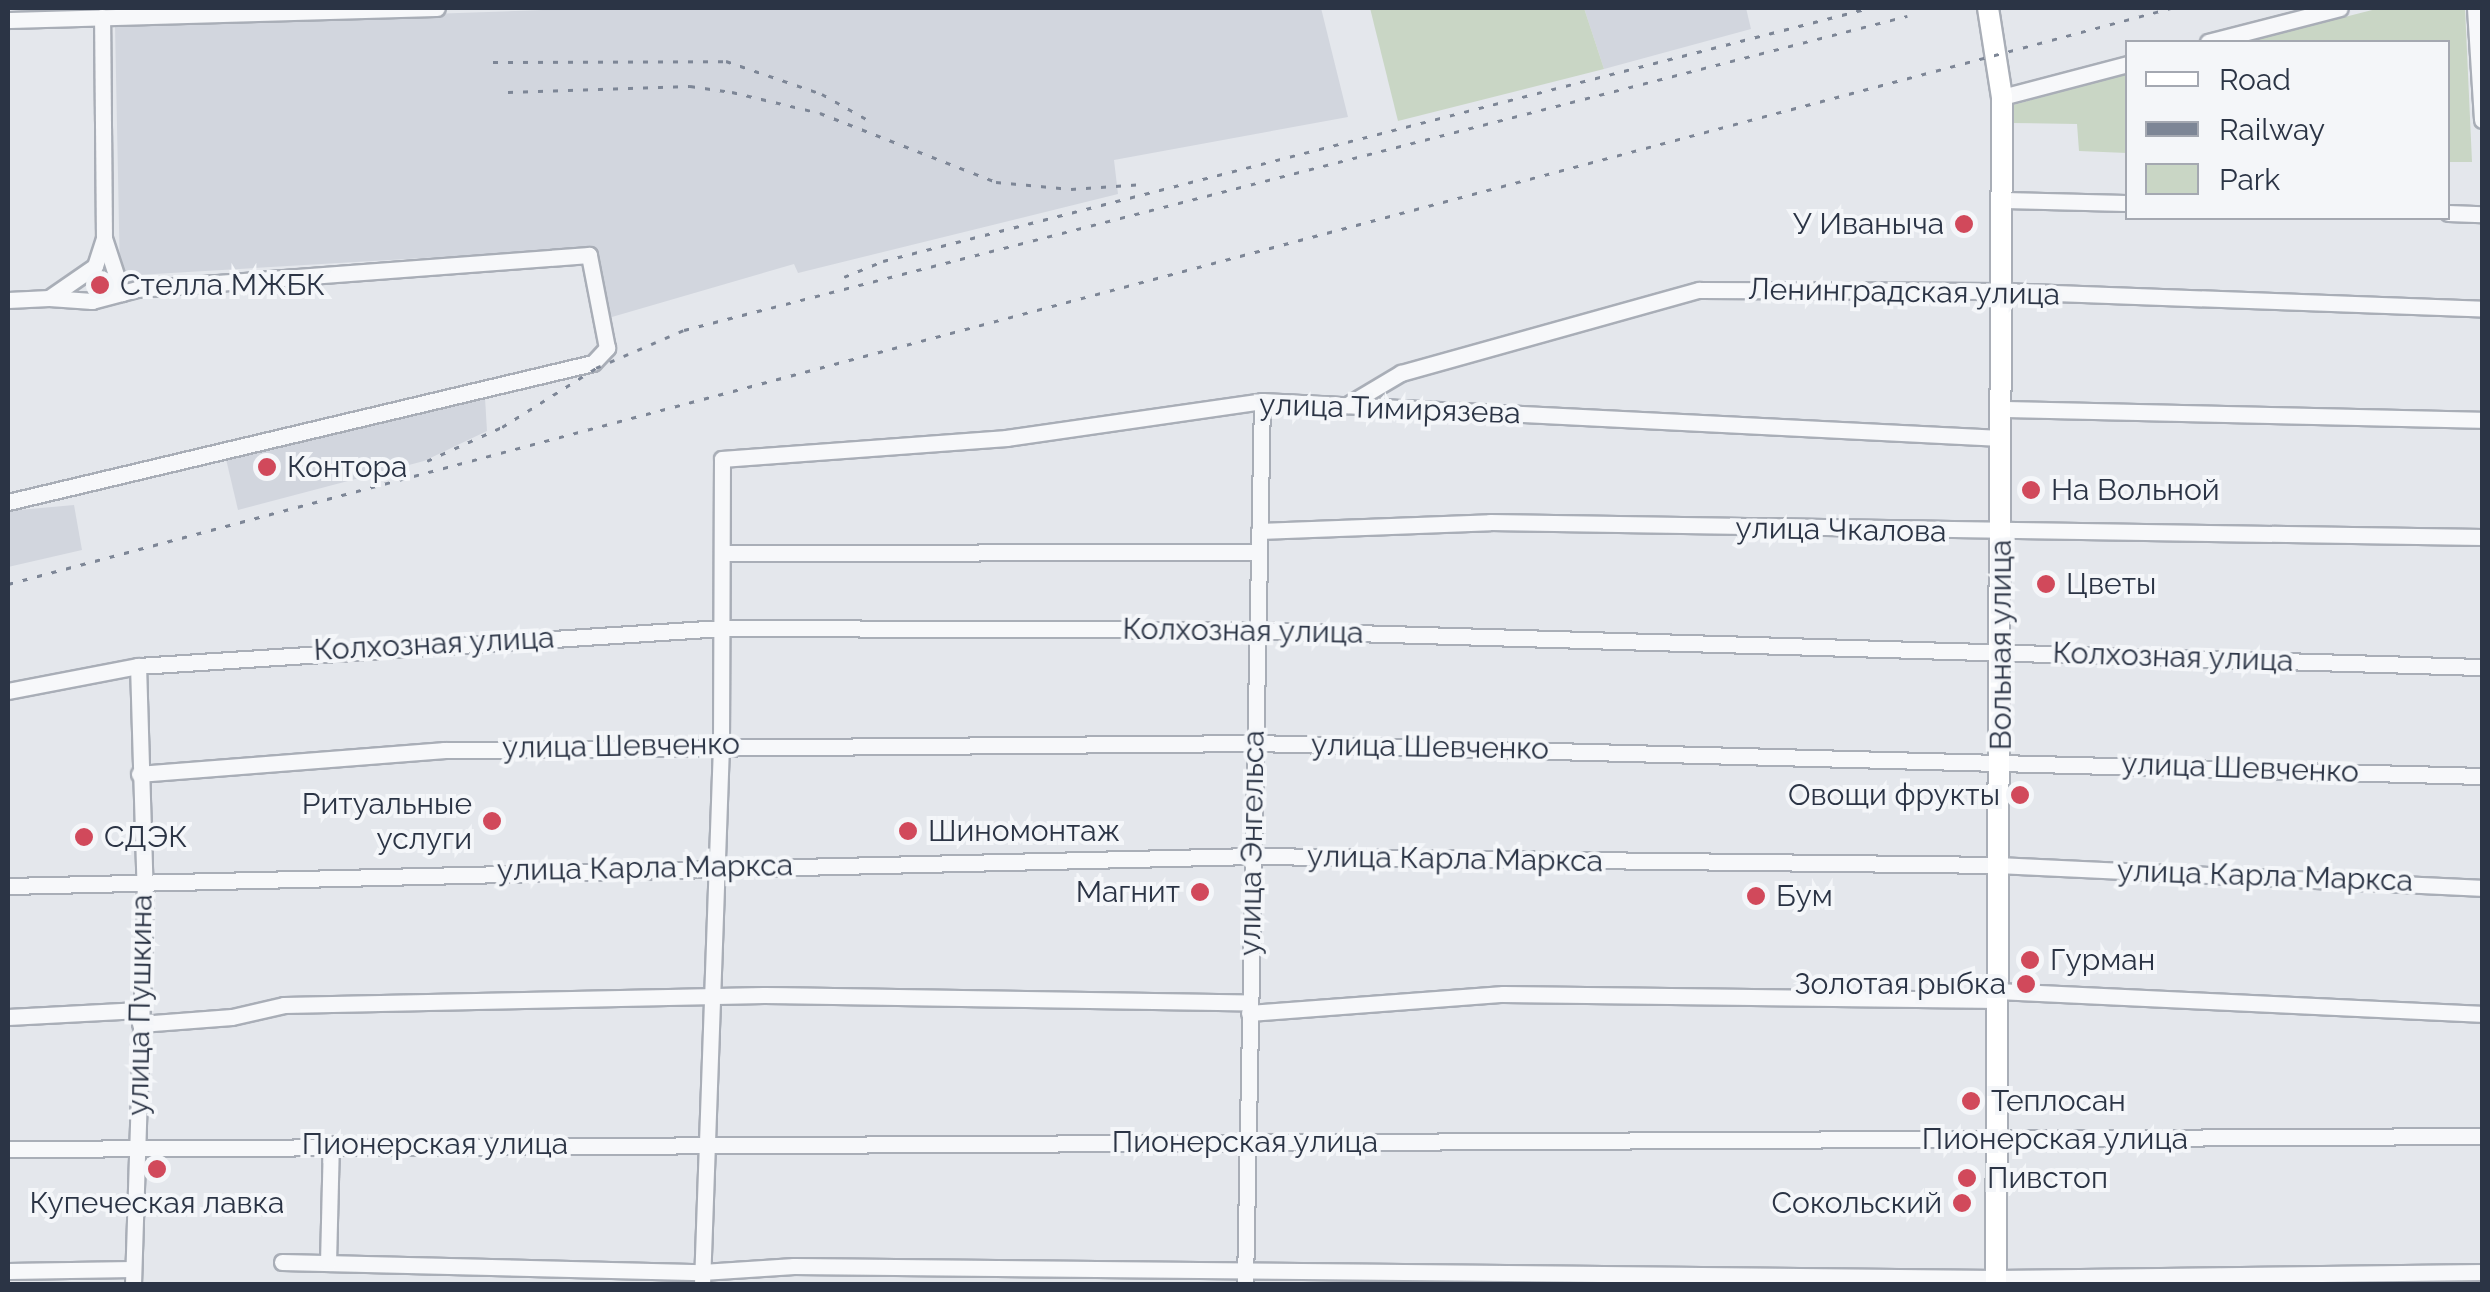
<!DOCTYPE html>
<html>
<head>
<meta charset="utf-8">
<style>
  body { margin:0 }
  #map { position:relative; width:2490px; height:1292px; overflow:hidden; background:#e4e7ec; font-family:Raleway,sans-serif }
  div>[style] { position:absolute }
  .built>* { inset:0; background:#d2d6de }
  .green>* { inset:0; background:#c9d6c5 }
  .roads { filter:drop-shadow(2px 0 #a9aeb7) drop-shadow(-2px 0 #a9aeb7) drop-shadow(0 2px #a9aeb7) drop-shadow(0 -2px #a9aeb7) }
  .minor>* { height:15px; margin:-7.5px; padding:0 7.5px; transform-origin:7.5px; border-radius:7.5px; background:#f7f8fa }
  .major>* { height:20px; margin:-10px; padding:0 10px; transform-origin:10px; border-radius:10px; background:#fff }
  .rail>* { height:2.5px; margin-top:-1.25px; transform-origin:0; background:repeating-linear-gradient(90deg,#7d8696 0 5px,transparent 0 15px) }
  .dots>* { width:28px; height:28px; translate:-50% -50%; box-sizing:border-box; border:5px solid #f4f6f9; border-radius:50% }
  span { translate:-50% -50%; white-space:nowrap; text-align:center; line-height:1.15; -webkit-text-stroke:8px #f4f6f9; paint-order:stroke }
  .poi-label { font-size:30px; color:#2b3445 }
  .right { translate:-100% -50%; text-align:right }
  .left { translate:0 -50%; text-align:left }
  .street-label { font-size:30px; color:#2b3445 }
  .frame { position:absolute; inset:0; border:10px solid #2b3445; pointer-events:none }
  .legend { position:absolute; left:2125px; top:40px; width:325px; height:180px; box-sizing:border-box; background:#f4f6f9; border:2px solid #a4a8b1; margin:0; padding:12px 18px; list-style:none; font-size:30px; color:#2b3445 }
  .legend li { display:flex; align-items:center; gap:20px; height:50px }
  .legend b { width:50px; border:2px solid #a4a8b1 }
</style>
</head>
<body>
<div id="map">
  <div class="built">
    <div style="clip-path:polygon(599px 8px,1321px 8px,1348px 117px,1114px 160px,1118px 194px,798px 273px,794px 264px,605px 319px,593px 248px,120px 276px,115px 25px)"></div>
    <div style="clip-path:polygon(1584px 8px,1746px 8px,1751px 29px,1604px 69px)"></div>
    <div style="clip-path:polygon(485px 398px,487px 431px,424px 461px,238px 510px,226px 459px)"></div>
    <div style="clip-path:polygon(74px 505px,82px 550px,8px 567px,8px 511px)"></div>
  </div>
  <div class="green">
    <div style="clip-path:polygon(1370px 8px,1584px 8px,1604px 69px,1398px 121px)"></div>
    <div style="clip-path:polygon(2380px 8px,2465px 8px,2472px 162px,2448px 162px,2448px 42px,2247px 42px)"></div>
    <div style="clip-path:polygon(2127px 74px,2127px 153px,2079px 151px,2077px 124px,2011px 123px,2013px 105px)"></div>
  </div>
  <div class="roads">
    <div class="minor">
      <div style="left:2475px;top:8px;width:112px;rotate:86.4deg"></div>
      <div style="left:8px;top:20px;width:429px;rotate:-1.6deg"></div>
      <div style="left:2208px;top:42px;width:136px;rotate:-14.4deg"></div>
      <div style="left:2002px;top:97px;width:130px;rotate:-14.7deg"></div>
      <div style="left:2002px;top:200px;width:126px;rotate:1.4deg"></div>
      <div style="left:2448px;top:213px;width:34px;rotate:2deg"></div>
      <div style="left:104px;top:238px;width:58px;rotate:71.9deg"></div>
      <div style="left:8px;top:300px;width:41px;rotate:-2.8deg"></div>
      <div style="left:49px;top:298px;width:56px;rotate:-34.8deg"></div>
      <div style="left:95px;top:266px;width:29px;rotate:-72deg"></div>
      <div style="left:104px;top:238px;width:221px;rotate:-90.5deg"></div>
      <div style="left:1347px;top:405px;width:63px;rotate:-30.7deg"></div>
      <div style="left:1401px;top:373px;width:309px;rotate:-15.6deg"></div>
      <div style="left:1699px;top:290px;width:302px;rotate:0.2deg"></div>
      <div style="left:2001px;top:291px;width:481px;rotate:2.1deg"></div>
      <div style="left:2002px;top:409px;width:480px;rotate:1.3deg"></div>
      <div style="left:8px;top:502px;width:601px;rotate:-13.37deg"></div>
      <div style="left:593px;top:363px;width:21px;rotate:-47deg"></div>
      <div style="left:607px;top:348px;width:95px;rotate:-101deg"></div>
      <div style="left:589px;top:255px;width:453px;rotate:175.7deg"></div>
      <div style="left:137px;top:289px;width:47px;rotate:165.1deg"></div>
      <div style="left:92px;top:301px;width:43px;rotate:-176deg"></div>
      <div style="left:1259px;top:531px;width:231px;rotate:-2.2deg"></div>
      <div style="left:1490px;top:522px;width:992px;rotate:0.87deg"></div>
      <div style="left:722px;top:553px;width:536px;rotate:-0.11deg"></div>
      <div style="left:8px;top:691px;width:132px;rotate:-10.9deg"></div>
      <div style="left:138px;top:666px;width:585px;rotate:-3.72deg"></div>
      <div style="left:722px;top:628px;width:533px;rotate:0.21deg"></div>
      <div style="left:1255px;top:630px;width:1228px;rotate:1.73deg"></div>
      <div style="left:139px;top:774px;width:306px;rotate:-4.5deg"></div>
      <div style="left:444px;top:750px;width:811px;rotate:-0.49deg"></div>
      <div style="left:1255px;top:743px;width:1227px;rotate:1.54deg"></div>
      <div style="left:8px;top:886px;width:1244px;rotate:-1.38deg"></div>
      <div style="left:1252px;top:856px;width:747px;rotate:0.69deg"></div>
      <div style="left:1999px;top:865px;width:484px;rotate:2.7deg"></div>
      <div style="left:1999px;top:991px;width:484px;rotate:2.7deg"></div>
      <div style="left:1249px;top:1013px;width:255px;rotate:-4.3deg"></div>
      <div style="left:1503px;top:994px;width:496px;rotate:0.7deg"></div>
      <div style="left:8px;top:1017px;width:132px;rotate:-3deg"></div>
      <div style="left:140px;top:1024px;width:92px;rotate:-4.4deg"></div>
      <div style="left:232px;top:1017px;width:53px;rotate:-13deg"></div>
      <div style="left:284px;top:1005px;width:480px;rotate:-1.2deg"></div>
      <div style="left:764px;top:995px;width:485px;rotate:0.9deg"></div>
      <div style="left:8px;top:1149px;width:2474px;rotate:-0.3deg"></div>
      <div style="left:282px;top:1262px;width:420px;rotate:1.4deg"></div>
      <div style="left:702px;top:1272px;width:92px;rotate:-3.7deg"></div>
      <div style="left:794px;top:1266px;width:1202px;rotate:0.57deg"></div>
      <div style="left:1996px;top:1278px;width:486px;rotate:-0.7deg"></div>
      <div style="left:328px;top:1263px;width:119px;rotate:-88.6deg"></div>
      <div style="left:8px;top:1271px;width:125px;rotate:-0.9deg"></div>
      <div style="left:133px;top:1284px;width:384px;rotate:-88.2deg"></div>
      <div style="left:145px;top:900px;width:234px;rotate:-91.7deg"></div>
      <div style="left:702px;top:1284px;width:540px;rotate:-87.98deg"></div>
      <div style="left:721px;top:744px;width:285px;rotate:-89.8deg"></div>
      <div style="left:722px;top:459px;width:285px;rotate:-4.2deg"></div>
      <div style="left:1006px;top:438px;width:259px;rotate:-8.2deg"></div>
      <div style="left:1262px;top:401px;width:740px;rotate:2.87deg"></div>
      <div style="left:1245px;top:1284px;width:883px;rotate:-88.9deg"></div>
    </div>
    <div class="major">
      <div style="left:1988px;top:8px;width:90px;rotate:81.1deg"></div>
      <div style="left:2002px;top:97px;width:1187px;rotate:90.29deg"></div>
    </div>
  </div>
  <div class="rail">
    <div style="left:493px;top:62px;width:233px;rotate:-0.2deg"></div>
    <div style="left:726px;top:61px;width:102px;rotate:19deg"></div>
    <div style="left:822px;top:94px;width:55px;rotate:29.4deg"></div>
    <div style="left:508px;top:92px;width:182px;rotate:-1.9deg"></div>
    <div style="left:690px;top:86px;width:42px;rotate:8.1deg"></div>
    <div style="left:732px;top:92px;width:90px;rotate:13.4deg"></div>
    <div style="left:820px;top:113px;width:189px;rotate:21.4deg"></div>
    <div style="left:996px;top:182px;width:75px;rotate:5.3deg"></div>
    <div style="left:1071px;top:189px;width:73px;rotate:-3.9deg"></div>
    <div style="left:844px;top:277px;width:42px;rotate:-22.3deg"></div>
    <div style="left:883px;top:261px;width:1018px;rotate:-14.39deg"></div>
    <div style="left:427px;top:461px;width:82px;rotate:-24.4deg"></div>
    <div style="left:502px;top:427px;width:111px;rotate:-32.1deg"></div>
    <div style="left:596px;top:368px;width:96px;rotate:-23.4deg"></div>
    <div style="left:684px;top:330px;width:1263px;rotate:-14.4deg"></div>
    <div style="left:8px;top:584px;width:2238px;rotate:-14.91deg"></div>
  </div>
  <div class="dots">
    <div style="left:1964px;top:224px;background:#d1495b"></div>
    <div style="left:100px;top:285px;background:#d1495b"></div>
    <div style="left:267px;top:467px;background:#d1495b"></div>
    <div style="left:2031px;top:490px;background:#d1495b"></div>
    <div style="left:2046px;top:584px;background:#d1495b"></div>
    <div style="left:2020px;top:795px;background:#d1495b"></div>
    <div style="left:492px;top:821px;background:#d1495b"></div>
    <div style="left:908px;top:831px;background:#d1495b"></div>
    <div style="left:84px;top:837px;background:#d1495b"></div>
    <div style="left:1200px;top:892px;background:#d1495b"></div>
    <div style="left:1756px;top:896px;background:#d1495b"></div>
    <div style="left:2030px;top:960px;background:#d1495b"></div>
    <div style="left:2026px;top:984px;background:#d1495b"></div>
    <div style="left:1971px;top:1101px;background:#d1495b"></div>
    <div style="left:157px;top:1169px;background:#d1495b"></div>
    <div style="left:1967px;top:1178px;background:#d1495b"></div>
    <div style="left:1962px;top:1203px;background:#d1495b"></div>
  </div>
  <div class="poi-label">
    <span class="right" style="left:1944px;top:224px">У Иваныча</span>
    <span class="left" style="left:120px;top:285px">Стелла МЖБК</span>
    <span class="left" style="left:287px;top:467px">Контора</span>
    <span class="left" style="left:2051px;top:490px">На Вольной</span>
    <span class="left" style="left:2066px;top:584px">Цветы</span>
    <span class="right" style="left:2000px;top:795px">Овощи фрукты</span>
    <span class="right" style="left:472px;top:821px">Ритуальные<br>услуги</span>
    <span class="left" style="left:928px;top:831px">Шиномонтаж</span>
    <span class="left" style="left:104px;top:837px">СДЭК</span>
    <span class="right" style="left:1180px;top:892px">Магнит</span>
    <span class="left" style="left:1776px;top:896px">Бум</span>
    <span class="left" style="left:2050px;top:960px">Гурман</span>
    <span class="right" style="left:2006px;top:984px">Золотая рыбка</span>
    <span class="left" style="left:1991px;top:1101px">Теплосан</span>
    <span class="left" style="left:1987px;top:1178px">Пивстоп</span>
    <span style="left:157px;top:1203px">Купеческая лавка</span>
    <span class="right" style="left:1942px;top:1203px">Сокольский</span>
  </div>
  <div class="street-label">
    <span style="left:1904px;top:292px;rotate:1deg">Ленинградская улица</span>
    <span style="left:1390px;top:409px;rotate:2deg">улица Тимирязева</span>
    <span style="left:1841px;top:530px;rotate:1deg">улица Чкалова</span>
    <span style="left:1243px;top:631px;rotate:1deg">Колхозная улица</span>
    <span style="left:434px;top:644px;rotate:-3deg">Колхозная улица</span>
    <span style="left:2001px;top:645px;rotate:-90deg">Вольная улица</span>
    <span style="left:2173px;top:657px;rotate:2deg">Колхозная улица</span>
    <span style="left:621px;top:746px;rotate:-1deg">улица Шевченко</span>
    <span style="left:1430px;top:747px;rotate:1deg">улица Шевченко</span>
    <span style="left:2240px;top:768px;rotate:2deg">улица Шевченко</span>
    <span style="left:1252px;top:843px;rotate:-89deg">улица Энгельса</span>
    <span style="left:1455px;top:859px;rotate:1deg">улица Карла Маркса</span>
    <span style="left:645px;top:868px;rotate:-1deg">улица Карла Маркса</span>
    <span style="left:2265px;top:876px;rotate:2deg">улица Карла Маркса</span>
    <span style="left:140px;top:1005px;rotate:-89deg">улица Пушкина</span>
    <span style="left:2055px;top:1139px">Пионерская улица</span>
    <span style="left:1245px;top:1142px">Пионерская улица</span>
    <span style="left:435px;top:1144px">Пионерская улица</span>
  </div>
  <div class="frame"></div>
  <ul class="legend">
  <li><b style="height:12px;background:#fff"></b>Road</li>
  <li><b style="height:12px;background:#7d8696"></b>Railway</li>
  <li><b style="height:28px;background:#c9d6c5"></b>Park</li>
  </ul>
</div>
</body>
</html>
